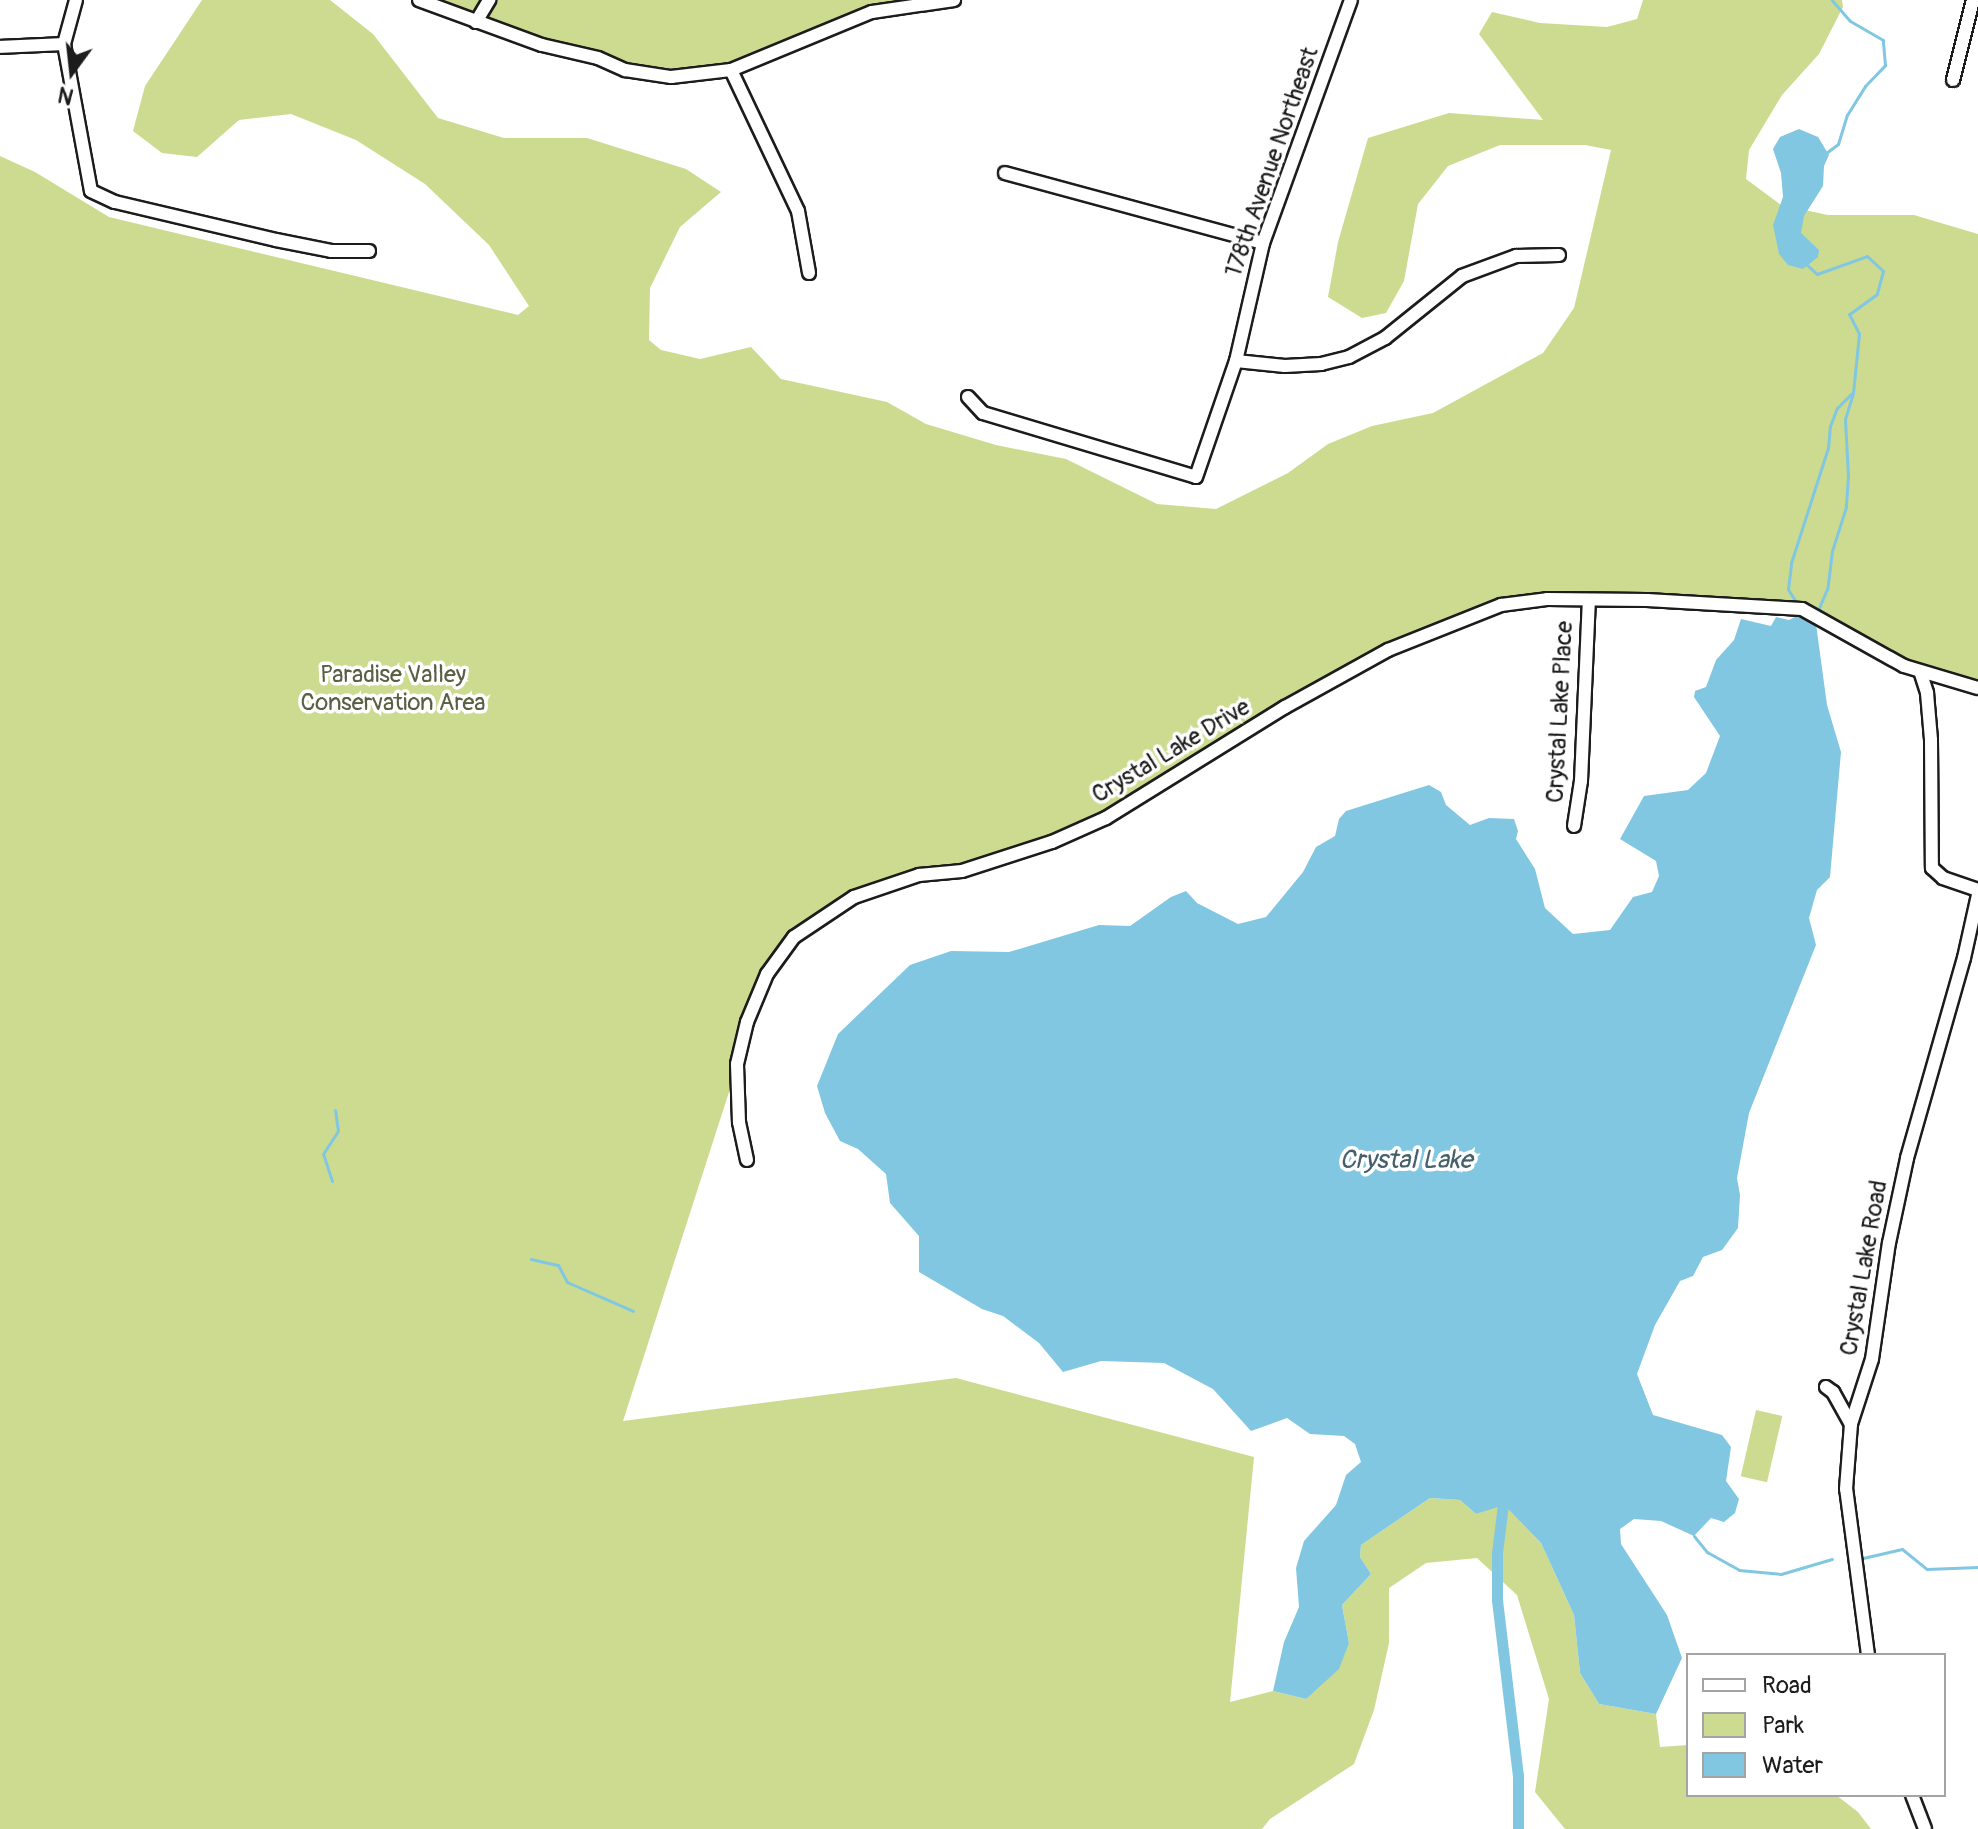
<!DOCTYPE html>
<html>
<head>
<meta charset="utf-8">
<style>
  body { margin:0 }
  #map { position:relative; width:1978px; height:1829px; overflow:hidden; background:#fff; font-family:Pangolin,sans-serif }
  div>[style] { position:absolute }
  .green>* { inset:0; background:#ccdb8f; transform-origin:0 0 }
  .water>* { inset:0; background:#81c7e2 }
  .stream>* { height:3px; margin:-1.5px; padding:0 1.5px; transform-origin:1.5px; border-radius:1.5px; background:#81c7e2 }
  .canal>* { height:11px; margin:-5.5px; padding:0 5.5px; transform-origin:5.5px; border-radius:5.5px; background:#81c7e2 }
  .roads { filter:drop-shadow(2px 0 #1c1c1c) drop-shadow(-2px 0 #1c1c1c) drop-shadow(0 2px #1c1c1c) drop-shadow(0 -2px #1c1c1c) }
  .minor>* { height:12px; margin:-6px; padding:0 6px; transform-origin:6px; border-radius:6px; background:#fff }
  span { translate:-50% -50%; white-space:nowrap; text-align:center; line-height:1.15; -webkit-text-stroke:7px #fff; paint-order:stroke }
  .street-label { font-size:24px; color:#1c1c1c }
  .park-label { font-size:24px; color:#5a5f44 }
  .water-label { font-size:26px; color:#44606b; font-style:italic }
  .legend { position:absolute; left:1686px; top:1653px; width:260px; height:144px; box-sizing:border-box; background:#fff; border:2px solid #a4a4a4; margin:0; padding:10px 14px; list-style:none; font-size:24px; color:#1c1c1c }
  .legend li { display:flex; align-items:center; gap:16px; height:40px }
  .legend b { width:40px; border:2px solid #a4a4a4 }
  .north { position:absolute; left:32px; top:32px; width:80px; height:80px; -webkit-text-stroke:6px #fff; paint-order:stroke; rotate:195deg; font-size:22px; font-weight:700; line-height:32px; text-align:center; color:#1c1c1c }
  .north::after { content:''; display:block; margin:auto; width:28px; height:36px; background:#1c1c1c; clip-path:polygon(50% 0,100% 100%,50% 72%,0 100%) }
</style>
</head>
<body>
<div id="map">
  <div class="green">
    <div style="clip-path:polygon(202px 0,330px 0,373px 34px,438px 118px,504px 138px,587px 138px,686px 169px,721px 192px,680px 227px,650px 288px,649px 340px,661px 350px,700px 359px,751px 347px,781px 379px,887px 402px,926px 424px,996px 445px,1066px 459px,1157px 504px,1216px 509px,1288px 473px,1328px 444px,1372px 426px,1433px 413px,1543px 353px,1574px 308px,1611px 150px,1585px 145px,1500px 145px,1448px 166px,1418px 204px,1404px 281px,1386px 313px,1362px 318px,1328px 297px,1338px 242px,1368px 138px,1449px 113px,1543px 120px,1479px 34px,1492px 12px,1540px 23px,1607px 27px,1637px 19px,1643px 0,1842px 0,1843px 7px,1819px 54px,1782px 95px,1749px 150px,1746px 179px,1781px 205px,1828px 215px,1914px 215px,1978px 234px,1978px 688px,1921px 674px,1814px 613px,1547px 594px,1388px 650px,1106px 818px,962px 871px,919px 875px,854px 897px,794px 937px,767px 974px,623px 1421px,956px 1378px,1254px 1457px,1230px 1702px,1273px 1691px,1306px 1699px,1349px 1643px,1342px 1605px,1371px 1574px,1360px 1557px,1361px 1545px,1430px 1498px,1460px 1500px,1476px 1514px,1503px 1504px,1541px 1543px,1574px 1615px,1580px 1673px,1599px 1704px,1656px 1714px,1660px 1747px,1688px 1745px,1688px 1795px,1836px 1795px,1858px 1812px,1871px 1829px,1565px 1829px,1535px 1792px,1549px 1699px,1517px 1595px,1477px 1558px,1426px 1563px,1389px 1588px,1389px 1643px,1374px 1710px,1354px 1764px,1270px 1819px,1262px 1829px,0 1829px,0 156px,35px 172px,109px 217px,518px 315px,529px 306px,489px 245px,425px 184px,356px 140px,291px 114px,239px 120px,197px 157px,162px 153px,133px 131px,145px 86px)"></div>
    <div style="clip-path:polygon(419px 0,954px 0,872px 12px,731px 70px,671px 77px,625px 70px)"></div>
    <div style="left:1756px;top:1410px;width:27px;height:68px;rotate:13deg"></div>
  </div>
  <div class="water">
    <div style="clip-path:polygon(1799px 129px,1818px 137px,1829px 155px,1824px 166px,1823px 186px,1804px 216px,1801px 233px,1819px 250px,1818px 257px,1803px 269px,1788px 265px,1779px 254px,1773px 225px,1783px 197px,1781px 173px,1773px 149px,1780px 137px)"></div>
    <div style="clip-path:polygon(1794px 602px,1798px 602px,1803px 614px,1816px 624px,1827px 705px,1841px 752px,1830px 877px,1817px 890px,1809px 918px,1816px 945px,1749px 1113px,1737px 1178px,1740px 1195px,1738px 1228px,1722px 1250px,1703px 1257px,1693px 1276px,1680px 1281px,1655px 1325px,1637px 1374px,1653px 1415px,1722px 1435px,1731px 1447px,1726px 1481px,1739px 1499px,1735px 1513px,1724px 1522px,1711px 1518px,1694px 1536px,1661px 1521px,1634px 1519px,1620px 1529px,1621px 1544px,1667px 1615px,1682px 1658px,1656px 1714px,1599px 1704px,1580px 1673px,1574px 1615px,1541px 1543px,1504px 1505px,1476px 1514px,1460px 1500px,1430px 1498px,1361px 1545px,1360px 1557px,1371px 1574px,1342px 1605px,1349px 1643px,1339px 1669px,1306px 1699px,1273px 1691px,1284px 1642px,1299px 1607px,1296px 1568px,1304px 1541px,1336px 1505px,1346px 1475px,1361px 1462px,1355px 1444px,1344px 1436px,1310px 1434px,1287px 1418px,1251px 1431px,1213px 1389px,1164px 1363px,1101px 1361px,1063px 1372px,1039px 1343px,1003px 1316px,982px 1309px,919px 1272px,919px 1236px,890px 1203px,886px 1174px,858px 1149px,840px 1141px,825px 1113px,817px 1086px,838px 1034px,910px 965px,951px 951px,1009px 952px,1099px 925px,1130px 926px,1171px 897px,1186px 891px,1197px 903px,1238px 924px,1266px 917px,1303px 872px,1316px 847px,1335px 836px,1339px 819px,1346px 811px,1429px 785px,1441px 792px,1446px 805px,1470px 825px,1489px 818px,1514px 819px,1518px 831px,1516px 839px,1535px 869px,1545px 908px,1573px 934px,1610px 930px,1633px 897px,1652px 892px,1659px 876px,1656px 861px,1620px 839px,1644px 796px,1688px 790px,1706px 773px,1720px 736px,1694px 697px,1695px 691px,1706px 687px,1716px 660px,1734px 640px,1741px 619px,1771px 626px,1776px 617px,1789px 620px,1797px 616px)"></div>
  </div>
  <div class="stream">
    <div style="left:1826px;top:153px;width:15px;rotate:-37deg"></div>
    <div style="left:1838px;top:144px;width:30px;rotate:-73deg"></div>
    <div style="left:1847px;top:115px;width:34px;rotate:-58deg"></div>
    <div style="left:1865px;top:86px;width:29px;rotate:-46deg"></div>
    <div style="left:1885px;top:65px;width:25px;rotate:-95deg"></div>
    <div style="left:1883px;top:40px;width:38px;rotate:-150deg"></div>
    <div style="left:1850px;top:21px;width:28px;rotate:-131deg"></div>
    <div style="left:1805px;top:263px;width:16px;rotate:43deg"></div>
    <div style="left:1817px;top:274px;width:53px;rotate:-19.8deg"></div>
    <div style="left:1867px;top:256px;width:22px;rotate:43deg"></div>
    <div style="left:1883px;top:271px;width:24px;rotate:105deg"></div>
    <div style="left:1877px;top:294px;width:34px;rotate:144deg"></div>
    <div style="left:1849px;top:314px;width:22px;rotate:63deg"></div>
    <div style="left:1859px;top:334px;width:59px;rotate:95.8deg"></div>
    <div style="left:1853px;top:393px;width:27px;rotate:107deg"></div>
    <div style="left:1845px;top:419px;width:57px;rotate:87deg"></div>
    <div style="left:1848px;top:476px;width:31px;rotate:94deg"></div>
    <div style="left:1846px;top:507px;width:46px;rotate:107.7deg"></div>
    <div style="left:1832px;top:551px;width:38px;rotate:97deg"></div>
    <div style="left:1827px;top:589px;width:21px;rotate:113deg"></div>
    <div style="left:1796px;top:602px;width:15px;rotate:-122deg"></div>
    <div style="left:1788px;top:589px;width:26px;rotate:-83deg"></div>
    <div style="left:1791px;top:563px;width:121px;rotate:-72.2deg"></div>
    <div style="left:1828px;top:448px;width:22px;rotate:-85deg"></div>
    <div style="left:1830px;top:426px;width:19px;rotate:-69deg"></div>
    <div style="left:1837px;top:408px;width:20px;rotate:-45deg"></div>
    <div style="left:332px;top:1181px;width:28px;rotate:-108deg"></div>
    <div style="left:323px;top:1154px;width:27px;rotate:-57deg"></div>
    <div style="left:338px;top:1131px;width:21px;rotate:-98deg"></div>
    <div style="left:531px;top:1259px;width:28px;rotate:13deg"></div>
    <div style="left:558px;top:1265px;width:19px;rotate:62deg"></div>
    <div style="left:567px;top:1282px;width:72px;rotate:23.7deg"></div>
    <div style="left:1694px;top:1536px;width:21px;rotate:51deg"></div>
    <div style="left:1707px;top:1552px;width:37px;rotate:29deg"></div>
    <div style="left:1739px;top:1570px;width:42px;rotate:5.4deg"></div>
    <div style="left:1781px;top:1574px;width:53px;rotate:-16.4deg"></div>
    <div style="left:1863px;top:1558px;width:40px;rotate:-13deg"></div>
    <div style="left:1902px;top:1549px;width:32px;rotate:39deg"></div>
    <div style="left:1927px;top:1569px;width:51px;rotate:-2.2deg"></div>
  </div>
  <div class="canal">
    <div style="left:1503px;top:1504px;width:49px;rotate:97deg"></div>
    <div style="left:1497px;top:1553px;width:47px;rotate:90deg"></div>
    <div style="left:1497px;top:1600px;width:177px;rotate:83.2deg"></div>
    <div style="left:1518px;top:1776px;width:53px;rotate:90deg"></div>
  </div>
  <div class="roads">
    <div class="minor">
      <div style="left:76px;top:0;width:46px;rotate:105.3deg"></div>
      <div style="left:64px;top:44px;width:149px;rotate:79.6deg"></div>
      <div style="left:91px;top:191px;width:26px;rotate:25deg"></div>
      <div style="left:115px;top:202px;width:165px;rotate:13.3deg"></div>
      <div style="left:276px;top:240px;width:56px;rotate:11.3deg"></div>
      <div style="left:331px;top:251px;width:38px"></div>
      <div style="left:419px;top:0;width:131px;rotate:20.1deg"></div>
      <div style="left:542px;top:45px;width:57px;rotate:13.1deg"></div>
      <div style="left:598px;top:58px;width:30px;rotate:24deg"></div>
      <div style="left:625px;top:70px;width:47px;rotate:8.7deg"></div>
      <div style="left:671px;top:77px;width:60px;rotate:-6.7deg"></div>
      <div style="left:731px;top:70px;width:152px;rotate:-22.4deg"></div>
      <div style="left:872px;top:12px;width:83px;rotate:-8.3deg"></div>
      <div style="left:476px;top:22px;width:26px;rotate:-59deg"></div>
      <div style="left:0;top:47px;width:64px;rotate:-2.7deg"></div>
      <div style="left:731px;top:70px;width:156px;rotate:64.6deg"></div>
      <div style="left:798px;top:211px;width:63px;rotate:79.9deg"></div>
      <div style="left:1953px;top:80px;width:82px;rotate:-76deg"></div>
      <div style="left:1005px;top:173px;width:267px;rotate:15.2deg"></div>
      <div style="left:1236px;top:361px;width:49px;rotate:5.8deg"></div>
      <div style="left:1285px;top:366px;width:36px;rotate:-3deg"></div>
      <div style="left:1321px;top:364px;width:29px;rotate:-14deg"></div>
      <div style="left:1349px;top:357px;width:41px;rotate:-27.8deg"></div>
      <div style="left:1385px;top:338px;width:99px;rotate:-38.8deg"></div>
      <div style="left:1462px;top:276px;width:58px;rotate:-20.3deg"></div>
      <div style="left:1516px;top:256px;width:43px;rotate:-1.3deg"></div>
      <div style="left:968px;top:397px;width:22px;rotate:47deg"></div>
      <div style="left:983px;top:413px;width:222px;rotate:16.7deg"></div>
      <div style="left:1196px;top:477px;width:123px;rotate:-71deg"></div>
      <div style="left:1236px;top:361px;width:121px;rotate:-77.1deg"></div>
      <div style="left:1263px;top:243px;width:258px;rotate:-70.1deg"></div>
      <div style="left:1921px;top:674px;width:20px;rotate:72deg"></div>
      <div style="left:1927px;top:693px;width:47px;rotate:85.1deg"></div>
      <div style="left:1931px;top:740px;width:128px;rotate:89.6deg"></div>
      <div style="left:1932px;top:868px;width:15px;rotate:42deg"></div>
      <div style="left:1943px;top:878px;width:37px;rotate:19deg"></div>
      <div style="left:1574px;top:826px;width:46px;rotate:-81.2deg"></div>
      <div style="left:1581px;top:781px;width:180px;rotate:-87.5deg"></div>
      <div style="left:747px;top:1160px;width:39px;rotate:-102deg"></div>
      <div style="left:739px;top:1122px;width:58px;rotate:-92deg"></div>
      <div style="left:737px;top:1064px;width:43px;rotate:-76.6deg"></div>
      <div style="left:747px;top:1022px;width:52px;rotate:-67.4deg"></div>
      <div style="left:767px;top:974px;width:46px;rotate:-53.9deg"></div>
      <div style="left:794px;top:937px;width:72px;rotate:-33.7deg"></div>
      <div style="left:854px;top:897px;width:69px;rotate:-18.7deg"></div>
      <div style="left:919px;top:875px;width:43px;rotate:-5.3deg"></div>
      <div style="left:962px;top:871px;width:95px;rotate:-17.9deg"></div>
      <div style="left:1052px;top:842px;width:59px;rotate:-24deg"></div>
      <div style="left:1106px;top:818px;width:211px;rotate:-31.8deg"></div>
      <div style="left:1285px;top:707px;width:118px;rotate:-29deg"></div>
      <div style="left:1388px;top:650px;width:122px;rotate:-21.7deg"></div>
      <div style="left:1501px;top:605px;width:46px;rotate:-7.4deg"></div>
      <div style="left:1547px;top:599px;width:100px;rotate:0.6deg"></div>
      <div style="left:1647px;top:600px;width:155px;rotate:3.3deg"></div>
      <div style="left:1802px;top:609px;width:117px;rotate:29.2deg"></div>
      <div style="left:1904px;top:666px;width:77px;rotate:16.6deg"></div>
      <div style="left:1826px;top:1387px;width:9px;rotate:36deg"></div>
      <div style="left:1833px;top:1392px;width:37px;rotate:61deg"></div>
      <div style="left:1868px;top:1655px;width:167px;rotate:-97.5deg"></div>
      <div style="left:1846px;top:1489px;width:65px;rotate:-85.6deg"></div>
      <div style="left:1851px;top:1424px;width:68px;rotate:-72.1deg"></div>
      <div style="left:1872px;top:1359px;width:117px;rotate:-81.7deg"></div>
      <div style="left:1889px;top:1243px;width:87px;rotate:-78deg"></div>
      <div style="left:1907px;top:1158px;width:208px;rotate:-74.1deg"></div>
      <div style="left:1964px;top:958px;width:65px;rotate:-77.5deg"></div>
      <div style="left:1912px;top:1795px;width:36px;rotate:69deg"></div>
    </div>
  </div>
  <div class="street-label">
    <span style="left:1272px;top:162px;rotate:-71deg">178th Avenue Northeast</span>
    <span style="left:1560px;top:712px;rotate:-87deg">Crystal Lake Place</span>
    <span style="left:1171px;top:751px;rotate:-31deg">Crystal Lake Drive</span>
    <span style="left:1864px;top:1268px;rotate:-80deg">Crystal Lake Road</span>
  </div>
  <div class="park-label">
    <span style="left:393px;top:689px">Paradise Valley<br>Conservation Area</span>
  </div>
  <div class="water-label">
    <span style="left:1406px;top:1161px">Crystal Lake</span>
  </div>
  <ul class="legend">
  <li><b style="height:10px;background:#fff"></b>Road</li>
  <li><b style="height:22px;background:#ccdb8f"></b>Park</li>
  <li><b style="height:22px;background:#81c7e2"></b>Water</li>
  </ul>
  <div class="north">N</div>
</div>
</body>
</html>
